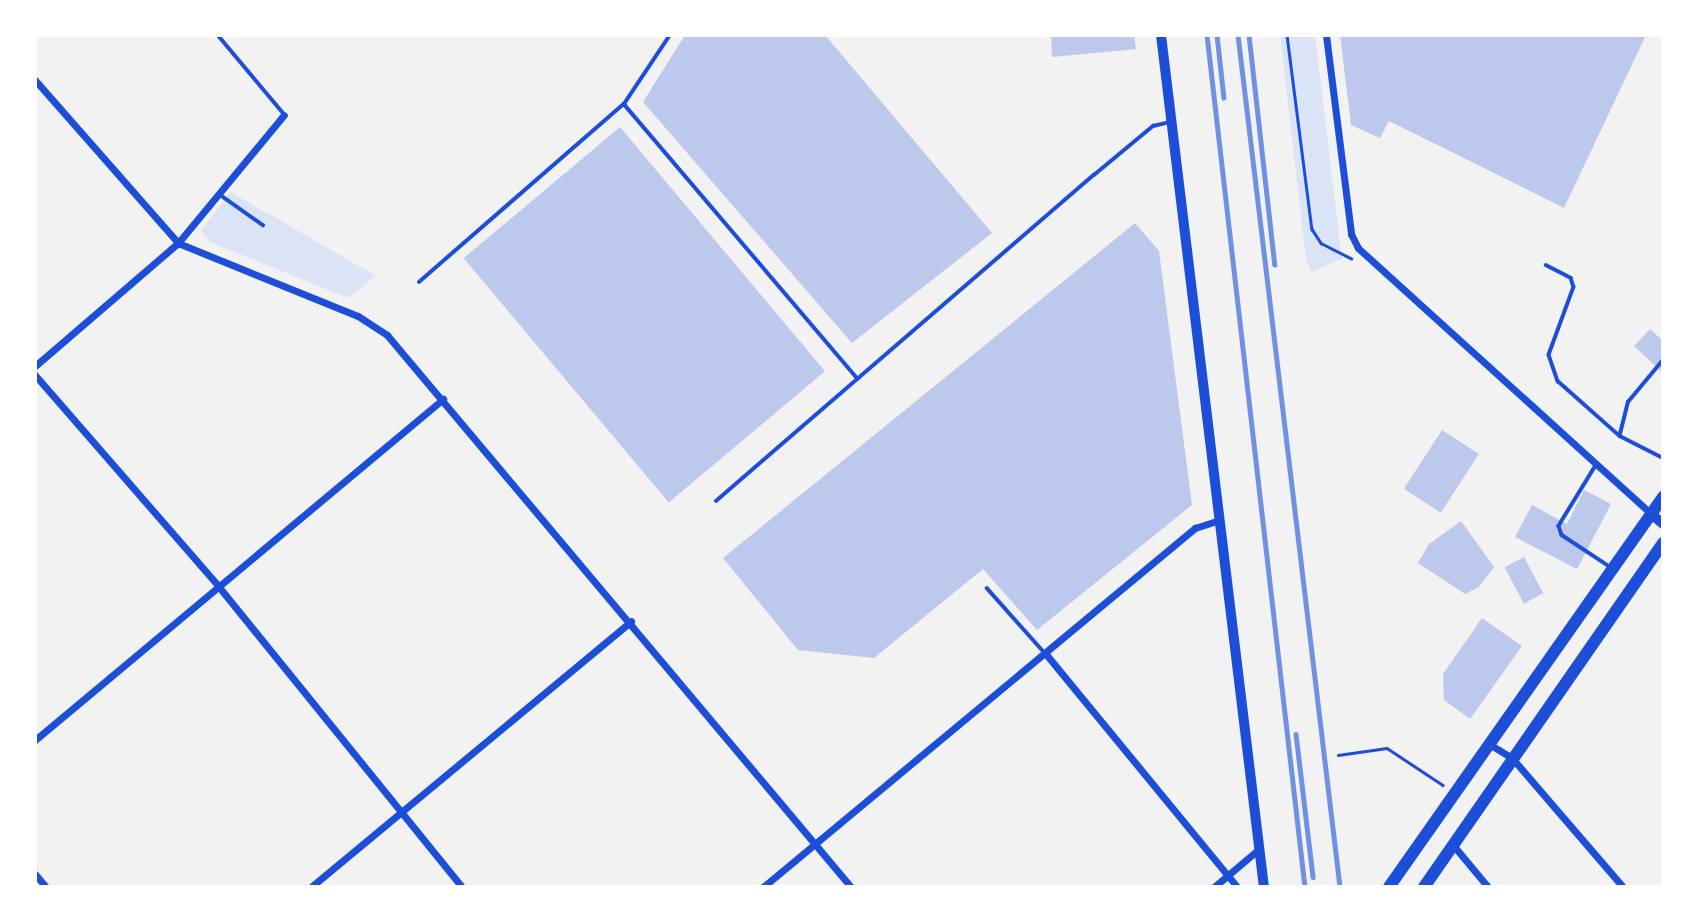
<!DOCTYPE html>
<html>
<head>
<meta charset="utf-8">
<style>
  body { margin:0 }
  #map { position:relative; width:1698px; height:922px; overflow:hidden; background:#f2f2f2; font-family:"Golos Text",sans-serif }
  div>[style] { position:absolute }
  .green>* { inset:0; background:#dbe4f7 }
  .building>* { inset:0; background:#bdc9ec; transform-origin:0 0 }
  .path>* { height:2.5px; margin:-1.25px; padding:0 1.25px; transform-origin:1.25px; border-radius:1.25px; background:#1d4ed8 }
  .service>* { height:3.5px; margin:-1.75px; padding:0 1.75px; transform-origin:1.75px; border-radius:1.75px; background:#1d4ed8 }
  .minor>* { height:7px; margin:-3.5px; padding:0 3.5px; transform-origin:3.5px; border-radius:3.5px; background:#1d4ed8 }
  .tertiary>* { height:10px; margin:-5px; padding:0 5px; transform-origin:5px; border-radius:5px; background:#1d4ed8 }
  .primary>* { height:12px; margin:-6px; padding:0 6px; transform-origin:6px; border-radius:6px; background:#1d4ed8 }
  .rail>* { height:4.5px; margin:-2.25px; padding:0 2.25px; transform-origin:2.25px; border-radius:2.25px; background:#7290e2 }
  span { translate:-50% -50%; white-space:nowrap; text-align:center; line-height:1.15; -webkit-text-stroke:7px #fff; paint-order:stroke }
  .frame { position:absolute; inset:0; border:37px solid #fff; pointer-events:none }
</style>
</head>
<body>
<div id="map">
  <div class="green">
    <div style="clip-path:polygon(1280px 35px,1315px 35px,1342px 259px,1311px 272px,1306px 260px)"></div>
    <div style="clip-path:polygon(231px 192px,376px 276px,348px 298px,210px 242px,201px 230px)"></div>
  </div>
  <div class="building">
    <div style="clip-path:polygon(685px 35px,825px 35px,992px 233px,852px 343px,643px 102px)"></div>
    <div style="clip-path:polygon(1051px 35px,1134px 35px,1136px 49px,1052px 57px)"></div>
    <div style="clip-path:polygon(1340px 35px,1646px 35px,1564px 208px,1389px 121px,1380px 138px,1351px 125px)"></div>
    <div style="left:620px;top:127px;width:319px;height:204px;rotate:50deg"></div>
    <div style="clip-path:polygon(1135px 223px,1159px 251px,1192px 505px,1037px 630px,983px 569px,874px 658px,798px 650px,723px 558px)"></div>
    <div style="clip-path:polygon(1650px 329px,1663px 341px,1663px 373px,1634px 346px)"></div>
    <div style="left:1442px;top:430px;width:44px;height:70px;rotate:33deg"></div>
    <div style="clip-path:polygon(1584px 490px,1611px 504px,1577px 569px,1515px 537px,1532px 505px,1567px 524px)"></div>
    <div style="clip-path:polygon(1461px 521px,1494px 567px,1479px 587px,1465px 594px,1418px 563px,1429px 544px)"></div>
    <div style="left:1524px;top:557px;width:41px;height:22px;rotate:62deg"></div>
    <div style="clip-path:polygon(1482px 618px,1522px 646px,1470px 719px,1444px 700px,1443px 674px)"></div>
  </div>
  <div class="path">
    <div style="left:1287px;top:35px;width:196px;rotate:82.7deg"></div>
    <div style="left:1312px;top:229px;width:17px;rotate:57deg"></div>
    <div style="left:1321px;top:243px;width:34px;rotate:27deg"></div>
    <div style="left:1338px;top:755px;width:49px;rotate:-8.1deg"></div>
    <div style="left:1387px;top:748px;width:67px;rotate:33.5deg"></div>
  </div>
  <div class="service">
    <div style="left:218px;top:35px;width:103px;rotate:50.1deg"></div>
    <div style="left:624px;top:104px;width:83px;rotate:-56.3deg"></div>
    <div style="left:219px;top:194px;width:54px;rotate:35.2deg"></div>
    <div style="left:1546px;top:265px;width:28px;rotate:27deg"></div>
    <div style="left:1571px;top:278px;width:9px;rotate:72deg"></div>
    <div style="left:1574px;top:287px;width:72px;rotate:110.2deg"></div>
    <div style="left:1549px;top:355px;width:28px;rotate:71deg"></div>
    <div style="left:1558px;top:381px;width:83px;rotate:41.6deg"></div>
    <div style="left:1620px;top:436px;width:48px;rotate:27.1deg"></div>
    <div style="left:419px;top:282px;width:271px;rotate:-41deg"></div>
    <div style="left:624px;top:104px;width:360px;rotate:49.6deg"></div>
    <div style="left:1620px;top:434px;width:33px;rotate:-76deg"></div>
    <div style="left:1628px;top:402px;width:55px;rotate:-50.2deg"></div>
    <div style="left:1597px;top:464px;width:73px;rotate:121.5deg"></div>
    <div style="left:1559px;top:526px;width:9px;rotate:72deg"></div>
    <div style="left:1562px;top:535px;width:56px;rotate:33.4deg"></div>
    <div style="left:716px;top:501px;width:499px;rotate:-40.8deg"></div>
    <div style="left:1094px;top:175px;width:77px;rotate:-39.7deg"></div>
    <div style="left:1153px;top:126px;width:18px;rotate:-13deg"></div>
    <div style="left:987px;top:588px;width:86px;rotate:48.3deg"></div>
  </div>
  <div class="minor">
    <div style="left:1326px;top:35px;width:201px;rotate:82.8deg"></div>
    <div style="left:1351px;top:234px;width:16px;rotate:63deg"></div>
    <div style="left:1358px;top:248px;width:394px;rotate:42.2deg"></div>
    <div style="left:35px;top:80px;width:217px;rotate:48.7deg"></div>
    <div style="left:178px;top:243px;width:194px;rotate:22.1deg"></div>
    <div style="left:358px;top:316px;width:35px;rotate:33deg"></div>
    <div style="left:387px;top:335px;width:721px;rotate:49.95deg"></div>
    <div style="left:35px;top:366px;width:189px;rotate:-40.7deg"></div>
    <div style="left:178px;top:243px;width:166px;rotate:-50.4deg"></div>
    <div style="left:35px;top:375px;width:281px;rotate:49deg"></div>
    <div style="left:219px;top:587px;width:386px;rotate:51deg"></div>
    <div style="left:1045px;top:653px;width:303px;rotate:50.6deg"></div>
    <div style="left:35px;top:740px;width:532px;rotate:-39.89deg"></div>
    <div style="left:1489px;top:744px;width:27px;rotate:31deg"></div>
    <div style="left:1512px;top:758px;width:170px;rotate:49.3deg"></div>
    <div style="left:1453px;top:845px;width:55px;rotate:50.2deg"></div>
    <div style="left:35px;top:874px;width:17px;rotate:50deg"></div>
    <div style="left:311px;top:887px;width:416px;rotate:-39.7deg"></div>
    <div style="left:763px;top:887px;width:562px;rotate:-39.73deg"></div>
    <div style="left:1195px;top:528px;width:26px;rotate:-18deg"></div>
    <div style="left:1214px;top:887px;width:59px;rotate:-40.2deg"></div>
  </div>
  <div class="tertiary">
    <div style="left:1161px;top:35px;width:858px;rotate:83.11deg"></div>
    <div style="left:1650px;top:513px;width:17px;rotate:40deg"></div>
  </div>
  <div class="primary">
    <div style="left:1389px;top:887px;width:477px;rotate:-54.9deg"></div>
    <div style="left:1424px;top:887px;width:419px;rotate:-55.2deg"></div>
  </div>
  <div class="rail">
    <div style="left:1207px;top:35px;width:858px;rotate:83.44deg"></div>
    <div style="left:1217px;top:35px;width:63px;rotate:83.7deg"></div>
    <div style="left:1238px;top:35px;width:858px;rotate:83.17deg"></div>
    <div style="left:1249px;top:35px;width:231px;rotate:83.6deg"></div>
    <div style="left:1296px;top:734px;width:144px;rotate:83.2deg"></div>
  </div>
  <div class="frame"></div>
</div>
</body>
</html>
